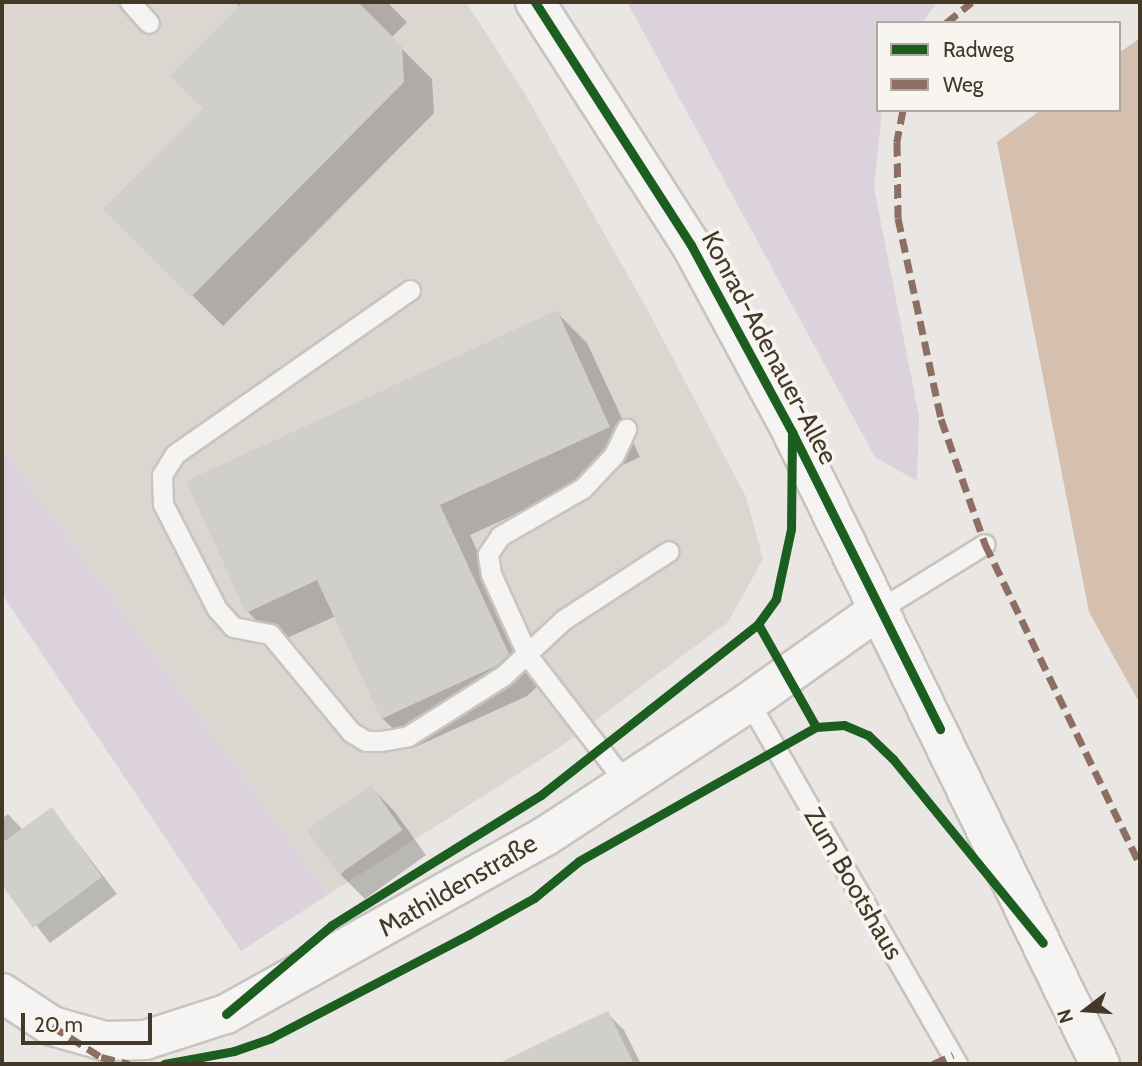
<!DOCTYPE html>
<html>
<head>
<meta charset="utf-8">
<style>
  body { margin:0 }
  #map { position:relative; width:1142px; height:1066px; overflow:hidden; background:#e9e6e3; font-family:Cabin,sans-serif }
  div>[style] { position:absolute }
  .built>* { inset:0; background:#dcd6d1 }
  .green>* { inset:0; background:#dbd2db }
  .water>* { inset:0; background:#d5c0b0 }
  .shadow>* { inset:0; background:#0003 }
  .building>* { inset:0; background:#d1cfcc; transform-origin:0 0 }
  .roads { filter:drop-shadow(2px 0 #c7c4c1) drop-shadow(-2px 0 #c7c4c1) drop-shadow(0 2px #c7c4c1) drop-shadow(0 -2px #c7c4c1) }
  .service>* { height:19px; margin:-9.5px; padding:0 9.5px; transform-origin:9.5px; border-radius:9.5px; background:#f6f4f3 }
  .minor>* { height:38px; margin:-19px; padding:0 19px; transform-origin:19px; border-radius:19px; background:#f6f4f3 }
  .tertiary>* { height:38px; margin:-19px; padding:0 19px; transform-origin:19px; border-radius:19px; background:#f6f4f3 }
  .quiet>* { height:7px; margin-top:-3.5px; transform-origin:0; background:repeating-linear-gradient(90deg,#8d6e63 0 14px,transparent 0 21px) }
  .cycleway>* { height:9px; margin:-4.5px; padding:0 4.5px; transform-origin:4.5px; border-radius:4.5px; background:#1b5e20 }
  span { translate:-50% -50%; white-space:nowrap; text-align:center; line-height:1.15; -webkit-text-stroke:7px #f8f5f1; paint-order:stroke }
  .street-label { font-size:26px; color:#443828 }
  .frame { position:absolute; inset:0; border:4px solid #443828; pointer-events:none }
  .legend { position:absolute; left:876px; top:21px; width:245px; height:91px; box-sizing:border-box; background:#f8f5f1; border:2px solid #b0a9a1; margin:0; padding:9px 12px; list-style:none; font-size:21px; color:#443828 }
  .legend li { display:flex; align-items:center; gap:14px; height:35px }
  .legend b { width:35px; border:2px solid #b0a9a1 }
  .north { position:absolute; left:1051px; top:975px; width:70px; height:70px; -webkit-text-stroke:5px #f8f5f1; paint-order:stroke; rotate:253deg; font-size:19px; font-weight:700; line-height:28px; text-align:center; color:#443828 }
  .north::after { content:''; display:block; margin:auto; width:24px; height:32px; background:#443828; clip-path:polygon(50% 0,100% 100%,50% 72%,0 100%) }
  .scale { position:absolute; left:21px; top:1013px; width:131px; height:32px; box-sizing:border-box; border:4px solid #443828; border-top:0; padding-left:9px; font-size:21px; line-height:24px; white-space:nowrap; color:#443828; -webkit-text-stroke:5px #f8f5f1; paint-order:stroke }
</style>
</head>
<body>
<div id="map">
  <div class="built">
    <div style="clip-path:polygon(2px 2px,466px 2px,528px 99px,648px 311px,746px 497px,763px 559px,728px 622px,557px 749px,329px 894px,2px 447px)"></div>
  </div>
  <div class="green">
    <div style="clip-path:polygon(627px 2px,937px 2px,922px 23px,878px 23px,878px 110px,882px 110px,874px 188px,919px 416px,917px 481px,875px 457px)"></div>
    <div style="clip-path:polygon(2px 447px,329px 894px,241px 951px,2px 594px)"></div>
  </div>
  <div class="water">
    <div style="clip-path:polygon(1140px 38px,1140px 704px,1089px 612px,997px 142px,1041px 110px,1119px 110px,1119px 53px)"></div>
  </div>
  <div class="shadow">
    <div style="clip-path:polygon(235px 2px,387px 2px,407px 22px,391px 38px,432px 79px,434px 113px,223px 326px,106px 209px,205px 109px,240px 7px)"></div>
    <div style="clip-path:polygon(556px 312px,587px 343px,640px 457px,470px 535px,539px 685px,527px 696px,413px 748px,382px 718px,336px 616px,278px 642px,248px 612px)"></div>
    <div style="clip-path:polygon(371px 787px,395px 812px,426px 855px,365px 899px,341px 875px)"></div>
    <div style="clip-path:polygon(52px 809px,117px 894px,50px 943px,2px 882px,2px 819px,8px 814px,23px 830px)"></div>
    <div style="clip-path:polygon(607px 1013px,624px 1030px,641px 1064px,502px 1064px)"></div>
  </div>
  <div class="building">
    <div style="clip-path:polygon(243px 2px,358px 2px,402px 46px,404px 82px,191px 297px,103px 209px,203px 108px,169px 76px)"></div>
    <div style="clip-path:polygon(557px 310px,610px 427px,440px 505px,509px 654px,496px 666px,381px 719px,317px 580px,246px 613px,186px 481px)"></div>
    <div style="left:371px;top:785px;width:55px;height:78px;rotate:55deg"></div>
    <div style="clip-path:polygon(52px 807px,102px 877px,33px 928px,2px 885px,2px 843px)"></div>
    <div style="clip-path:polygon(608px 1011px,634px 1064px,497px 1064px,584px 1022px)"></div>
  </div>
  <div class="roads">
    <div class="service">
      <div style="left:130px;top:2px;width:28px;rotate:48deg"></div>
      <div style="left:410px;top:290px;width:287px;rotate:145.1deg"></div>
      <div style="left:175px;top:454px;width:25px;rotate:122deg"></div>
      <div style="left:162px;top:475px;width:29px;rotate:88deg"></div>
      <div style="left:163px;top:504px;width:118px;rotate:62.8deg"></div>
      <div style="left:217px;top:609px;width:24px;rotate:48deg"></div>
      <div style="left:233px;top:627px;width:38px;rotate:11deg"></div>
      <div style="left:270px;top:634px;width:127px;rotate:50.4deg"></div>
      <div style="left:351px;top:732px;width:17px;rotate:31deg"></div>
      <div style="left:366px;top:741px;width:15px"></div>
      <div style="left:381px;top:741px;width:27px;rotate:-10deg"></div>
      <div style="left:408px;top:736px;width:112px;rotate:-32.3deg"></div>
      <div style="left:503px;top:676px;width:82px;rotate:-43deg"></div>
      <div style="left:563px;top:620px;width:126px;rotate:-33.1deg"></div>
      <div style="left:880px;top:609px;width:123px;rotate:-31.8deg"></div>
      <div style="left:749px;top:702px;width:418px;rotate:60.1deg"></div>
      <div style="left:626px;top:783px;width:160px;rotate:-127.7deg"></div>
      <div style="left:528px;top:656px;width:90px;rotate:-114.3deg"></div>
      <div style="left:491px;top:574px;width:20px;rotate:-99deg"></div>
      <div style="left:488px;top:554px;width:22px;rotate:-56deg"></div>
      <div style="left:500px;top:536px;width:96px;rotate:-30deg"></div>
      <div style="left:583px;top:488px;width:45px;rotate:-46.8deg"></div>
      <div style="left:614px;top:455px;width:29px;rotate:-65deg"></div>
    </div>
    <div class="minor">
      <div style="left:2px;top:993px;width:60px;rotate:33.4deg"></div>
      <div style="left:52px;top:1026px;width:55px;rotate:15.8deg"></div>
      <div style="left:105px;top:1041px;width:40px;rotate:-1.4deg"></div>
      <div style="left:145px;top:1040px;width:85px;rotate:-17.8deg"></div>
      <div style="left:226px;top:1014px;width:366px;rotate:-29.1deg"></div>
      <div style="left:546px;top:836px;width:243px;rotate:-33.4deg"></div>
      <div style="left:749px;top:702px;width:161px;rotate:-35.4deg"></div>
    </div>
    <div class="tertiary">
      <div style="left:535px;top:2px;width:289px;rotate:57.3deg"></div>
      <div style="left:691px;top:245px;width:213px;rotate:61.6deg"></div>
      <div style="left:792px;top:432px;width:703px;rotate:64.02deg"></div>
    </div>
  </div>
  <div class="quiet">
    <div style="left:946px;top:23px;width:33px;rotate:-39deg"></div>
    <div style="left:903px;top:110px;width:33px;rotate:101deg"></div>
    <div style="left:897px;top:142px;width:76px;rotate:89.2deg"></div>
    <div style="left:898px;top:218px;width:206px;rotate:77.9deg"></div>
    <div style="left:941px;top:419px;width:133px;rotate:70.6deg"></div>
    <div style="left:985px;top:544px;width:356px;rotate:64.2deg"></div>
    <div style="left:52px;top:1026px;width:58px;rotate:32.3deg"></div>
    <div style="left:101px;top:1057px;width:29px;rotate:14deg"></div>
    <div style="left:933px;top:1064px;width:22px;rotate:-24deg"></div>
  </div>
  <div class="cycleway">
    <div style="left:535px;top:2px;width:289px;rotate:57.3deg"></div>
    <div style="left:691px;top:245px;width:213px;rotate:61.6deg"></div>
    <div style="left:792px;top:432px;width:332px;rotate:63.5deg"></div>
    <div style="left:758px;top:624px;width:118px;rotate:60.6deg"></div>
    <div style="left:226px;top:1014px;width:138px;rotate:-40deg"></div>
    <div style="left:332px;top:925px;width:246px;rotate:-31.9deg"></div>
    <div style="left:541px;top:795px;width:276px;rotate:-38.2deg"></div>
    <div style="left:758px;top:624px;width:31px;rotate:-54deg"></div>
    <div style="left:776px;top:599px;width:72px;rotate:-77.9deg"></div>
    <div style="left:791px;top:529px;width:97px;rotate:-89.4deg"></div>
    <div style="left:164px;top:1064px;width:71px;rotate:-10.5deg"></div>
    <div style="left:234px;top:1051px;width:39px;rotate:-19deg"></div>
    <div style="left:271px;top:1038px;width:222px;rotate:-27.6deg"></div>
    <div style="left:468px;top:935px;width:76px;rotate:-29.3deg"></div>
    <div style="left:534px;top:898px;width:58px;rotate:-39.4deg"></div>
    <div style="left:579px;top:861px;width:272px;rotate:-29.5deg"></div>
    <div style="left:816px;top:727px;width:28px;rotate:-4deg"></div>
    <div style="left:844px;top:725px;width:26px;rotate:23deg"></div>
    <div style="left:868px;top:735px;width:35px;rotate:44deg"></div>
    <div style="left:893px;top:759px;width:237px;rotate:50.8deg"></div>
  </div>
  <div class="street-label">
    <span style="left:769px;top:348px;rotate:62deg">Konrad-Adenauer-Allee</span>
    <span style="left:853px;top:884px;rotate:60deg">Zum Bootshaus</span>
    <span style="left:458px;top:886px;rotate:-30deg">Mathildenstraße</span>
  </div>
  <div class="frame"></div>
  <ul class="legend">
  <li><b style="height:9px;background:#1b5e20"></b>Radweg</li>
  <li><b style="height:9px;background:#8d6e63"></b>Weg</li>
  </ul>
  <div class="north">N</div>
  <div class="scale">20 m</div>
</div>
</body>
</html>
